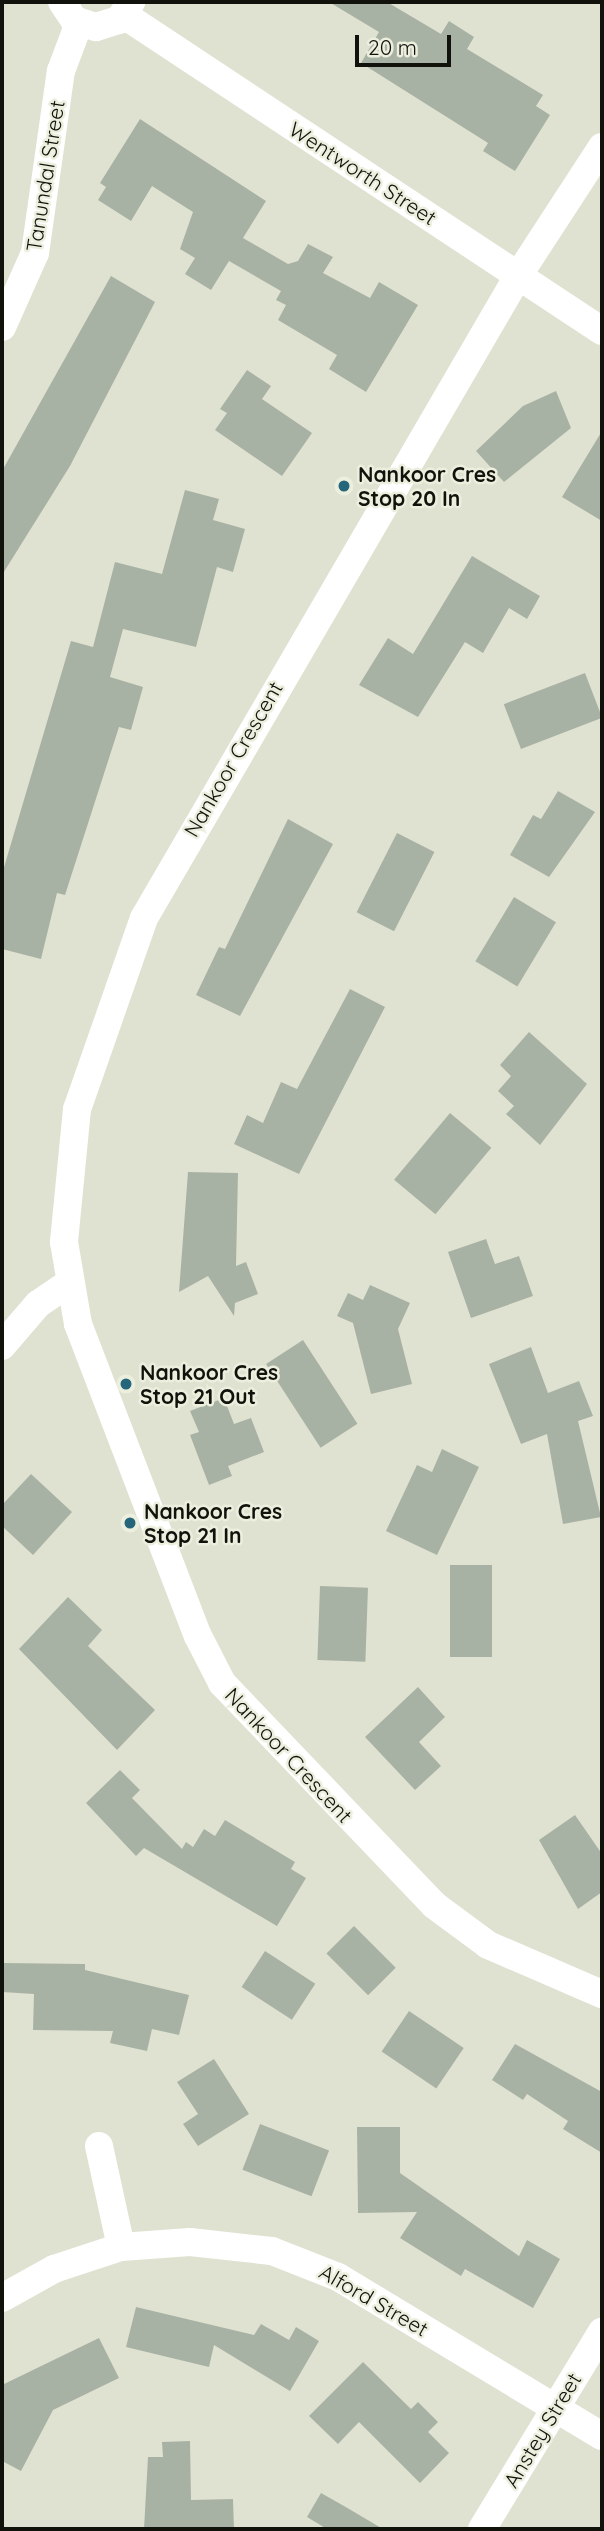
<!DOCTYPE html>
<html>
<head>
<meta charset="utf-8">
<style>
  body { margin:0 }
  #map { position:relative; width:604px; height:2531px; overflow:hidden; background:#e0e2d1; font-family:Quicksand,sans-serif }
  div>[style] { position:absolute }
  .building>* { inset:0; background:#a8b2a4; transform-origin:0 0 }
  .minor>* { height:28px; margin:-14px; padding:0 14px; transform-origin:14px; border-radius:14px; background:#fff }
  .dots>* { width:19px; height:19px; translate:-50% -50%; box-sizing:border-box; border:4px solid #edefde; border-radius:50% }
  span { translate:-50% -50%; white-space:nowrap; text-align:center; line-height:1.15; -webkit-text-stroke:5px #edefde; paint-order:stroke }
  .street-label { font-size:21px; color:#11120c }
  .poi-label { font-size:21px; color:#11120c; font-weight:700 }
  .left { translate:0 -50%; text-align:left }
  .frame { position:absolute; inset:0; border:4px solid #11120c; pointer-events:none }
  .scale { position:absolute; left:355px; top:35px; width:96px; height:32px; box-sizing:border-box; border:4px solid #11120c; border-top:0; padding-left:9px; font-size:21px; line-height:24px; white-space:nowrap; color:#11120c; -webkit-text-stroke:5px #edefde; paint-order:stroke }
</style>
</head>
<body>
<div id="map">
  <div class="building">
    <div style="clip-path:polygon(329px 2px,387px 2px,441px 34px,449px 21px,474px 37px,467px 49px,543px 95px,536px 106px,550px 115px,515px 171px,483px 151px,488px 143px,361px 63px,379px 32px)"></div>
    <div style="clip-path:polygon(140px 119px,266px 201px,243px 238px,288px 264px,298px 261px,308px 244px,333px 257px,323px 273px,370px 298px,379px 282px,418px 305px,366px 392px,329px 369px,337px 355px,278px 320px,286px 305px,276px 300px,281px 291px,229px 261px,211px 290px,185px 274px,195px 258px,180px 249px,193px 212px,152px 186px,131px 221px,98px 200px,106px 187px,100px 183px)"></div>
    <div style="clip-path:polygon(111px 276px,155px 302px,70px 466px,2px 575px,2px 471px)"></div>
    <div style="clip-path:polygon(247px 370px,271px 386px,262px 399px,312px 433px,282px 476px,215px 430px,227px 413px,220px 409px)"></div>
    <div style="clip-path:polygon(556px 391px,571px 428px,504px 482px,476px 451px,523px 406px)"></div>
    <div style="clip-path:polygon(602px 431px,602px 521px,562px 497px)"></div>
    <div style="clip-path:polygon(185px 490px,219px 499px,213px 520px,245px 529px,233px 572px,217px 567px,196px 647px,123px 629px,110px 677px,143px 687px,131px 730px,119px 727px,65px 895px,57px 893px,41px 959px,2px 949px,2px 874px,71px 641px,93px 647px,115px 562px,162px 574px)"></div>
    <div style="clip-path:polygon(472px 556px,540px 596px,527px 619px,509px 608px,483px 653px,465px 642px,418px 717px,359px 685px,388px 638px,413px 654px)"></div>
    <div style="left:585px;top:673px;width:48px;height:87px;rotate:69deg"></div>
    <div style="clip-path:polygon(558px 791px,595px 812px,549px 877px,510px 855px,533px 815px,541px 819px)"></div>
    <div style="clip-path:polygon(288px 819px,333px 844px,240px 1016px,196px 995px,219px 947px,225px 949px)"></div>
    <div style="left:397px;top:833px;width:42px;height:89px;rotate:27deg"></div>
    <div style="left:514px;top:897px;width:49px;height:75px;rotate:31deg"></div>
    <div style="clip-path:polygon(350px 989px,385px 1007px,299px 1174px,234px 1144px,247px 1115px,263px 1123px,281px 1082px,297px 1089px)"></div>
    <div style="clip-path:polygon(529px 1032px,587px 1084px,540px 1145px,506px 1114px,514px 1106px,498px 1091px,511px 1076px,500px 1065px)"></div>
    <div style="left:450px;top:1113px;width:54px;height:87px;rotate:40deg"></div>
    <div style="clip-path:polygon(188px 1172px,238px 1173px,236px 1266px,246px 1262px,258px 1294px,235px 1303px,234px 1316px,208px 1276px,179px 1292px)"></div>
    <div style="clip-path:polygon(486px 1239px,495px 1264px,519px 1256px,533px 1296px,471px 1318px,448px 1252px)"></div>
    <div style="clip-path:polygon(370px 1285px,410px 1303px,398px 1329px,412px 1384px,371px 1394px,353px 1323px,337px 1316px,348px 1293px,363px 1300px)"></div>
    <div style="left:303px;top:1340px;width:100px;height:44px;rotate:57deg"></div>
    <div style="clip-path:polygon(531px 1347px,548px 1393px,579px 1381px,593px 1416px,578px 1421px,601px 1517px,563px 1524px,547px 1434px,521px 1444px,489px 1364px)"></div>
    <div style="clip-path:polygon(224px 1398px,234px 1424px,251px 1418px,264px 1452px,228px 1466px,232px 1476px,209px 1485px,190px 1435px,199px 1432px,190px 1411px)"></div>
    <div style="clip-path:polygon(442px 1449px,479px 1467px,437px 1555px,386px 1531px,417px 1465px,432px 1472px)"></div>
    <div style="clip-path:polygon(31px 1474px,72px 1512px,33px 1555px,2px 1526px,2px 1505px)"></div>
    <div style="left:450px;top:1565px;width:42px;height:92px"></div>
    <div style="left:320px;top:1586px;width:48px;height:74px;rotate:2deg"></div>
    <div style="clip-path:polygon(68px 1597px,102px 1630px,88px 1646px,155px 1710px,117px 1750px,19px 1649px)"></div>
    <div style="clip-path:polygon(418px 1687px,445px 1717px,419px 1742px,441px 1766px,415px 1790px,365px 1737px)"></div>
    <div style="clip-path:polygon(120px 1770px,140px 1790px,132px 1798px,182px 1849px,186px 1842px,193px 1847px,204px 1829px,215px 1836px,225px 1820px,295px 1862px,291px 1869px,306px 1878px,277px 1926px,144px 1848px,136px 1856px,86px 1803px)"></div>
    <div style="clip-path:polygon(575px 1815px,602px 1854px,602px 1892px,578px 1909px,539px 1840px)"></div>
    <div style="left:354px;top:1926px;width:59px;height:39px;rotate:45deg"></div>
    <div style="left:265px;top:1951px;width:60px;height:43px;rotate:33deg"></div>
    <div style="clip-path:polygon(2px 1963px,85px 1964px,85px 1970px,189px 1995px,179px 2035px,152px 2029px,147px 2051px,110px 2043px,113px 2031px,33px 2030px,34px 1994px,2px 1992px)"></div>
    <div style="left:409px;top:2011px;width:66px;height:49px;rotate:34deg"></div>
    <div style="clip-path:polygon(515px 2044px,602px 2092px,602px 2153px,563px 2129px,568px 2121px,527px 2094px,523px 2100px,492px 2080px)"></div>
    <div style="clip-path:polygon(214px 2059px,249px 2114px,198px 2146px,183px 2124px,198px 2114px,177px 2082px)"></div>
    <div style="left:260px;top:2124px;width:74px;height:49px;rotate:21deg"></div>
    <div style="clip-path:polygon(357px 2127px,400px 2127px,400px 2173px,519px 2256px,527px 2240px,560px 2259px,533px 2308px,465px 2269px,461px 2276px,400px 2238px,417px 2212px,358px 2213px)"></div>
    <div style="clip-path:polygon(136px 2307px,254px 2335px,261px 2324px,289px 2340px,296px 2327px,319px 2341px,290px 2391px,214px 2345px,209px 2367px,126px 2347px)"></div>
    <div style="clip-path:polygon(99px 2338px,119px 2378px,53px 2410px,21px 2471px,2px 2461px,2px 2385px)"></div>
    <div style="clip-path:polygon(363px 2362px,411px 2409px,418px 2402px,438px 2422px,428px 2432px,449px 2453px,420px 2483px,359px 2422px,338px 2444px,309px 2416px)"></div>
    <div style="clip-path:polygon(190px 2441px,191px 2500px,233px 2499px,234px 2529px,144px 2529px,148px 2457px,163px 2457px,162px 2442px)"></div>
    <div style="clip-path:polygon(321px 2493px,344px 2506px,383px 2529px,327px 2529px,307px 2517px)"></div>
  </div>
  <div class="minor">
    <div style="left:62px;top:2px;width:22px;rotate:56deg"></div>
    <div style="left:74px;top:20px;width:23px;rotate:18deg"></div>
    <div style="left:96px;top:27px;width:24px;rotate:-17deg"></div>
    <div style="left:119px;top:20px;width:22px;rotate:-56deg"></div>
    <div style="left:124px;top:15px;width:573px;rotate:33.47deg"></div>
    <div style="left:602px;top:147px;width:154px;rotate:123.1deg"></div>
    <div style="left:518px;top:276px;width:743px;rotate:120.22deg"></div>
    <div style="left:144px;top:918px;width:202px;rotate:109.3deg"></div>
    <div style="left:77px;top:1109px;width:134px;rotate:95.6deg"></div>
    <div style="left:64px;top:1242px;width:83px;rotate:80.3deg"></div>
    <div style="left:78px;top:1324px;width:334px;rotate:69deg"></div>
    <div style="left:198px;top:1636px;width:53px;rotate:62.9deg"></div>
    <div style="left:222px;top:1683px;width:307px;rotate:46.3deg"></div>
    <div style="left:434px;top:1905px;width:67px;rotate:36.5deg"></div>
    <div style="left:488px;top:1945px;width:124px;rotate:23.3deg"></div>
    <div style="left:2px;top:327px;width:81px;rotate:-66deg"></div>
    <div style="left:35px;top:253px;width:184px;rotate:-81.9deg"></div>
    <div style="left:61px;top:71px;width:51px;rotate:-69.4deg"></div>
    <div style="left:2px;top:1346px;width:55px;rotate:-49.4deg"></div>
    <div style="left:38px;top:1304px;width:36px;rotate:-34deg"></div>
    <div style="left:99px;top:2146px;width:103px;rotate:77.7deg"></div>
    <div style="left:2px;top:2298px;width:60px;rotate:-29.1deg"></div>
    <div style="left:54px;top:2269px;width:71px;rotate:-18.2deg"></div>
    <div style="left:121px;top:2247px;width:69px;rotate:-4.1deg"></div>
    <div style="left:190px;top:2242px;width:82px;rotate:6.3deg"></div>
    <div style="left:272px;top:2251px;width:71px;rotate:21.5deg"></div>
    <div style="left:338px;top:2277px;width:308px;rotate:31.1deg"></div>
    <div style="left:482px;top:2529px;width:231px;rotate:-58.7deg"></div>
  </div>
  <div class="dots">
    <div style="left:344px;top:486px;background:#26667b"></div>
    <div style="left:126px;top:1384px;background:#26667b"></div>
    <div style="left:130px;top:1523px;background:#26667b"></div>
  </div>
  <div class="street-label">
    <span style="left:363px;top:173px;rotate:33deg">Wentworth Street</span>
    <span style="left:45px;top:176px;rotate:-81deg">Tanundal Street</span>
    <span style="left:233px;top:759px;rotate:-60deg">Nankoor Crescent</span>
    <span style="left:289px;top:1755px;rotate:47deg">Nankoor Crescent</span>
    <span style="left:374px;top:2300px;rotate:30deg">Alford Street</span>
    <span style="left:542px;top:2430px;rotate:-59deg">Anstey Street</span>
  </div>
  <div class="poi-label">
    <span class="left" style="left:358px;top:486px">Nankoor Cres<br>Stop 20 In</span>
    <span class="left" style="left:140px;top:1384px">Nankoor Cres<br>Stop 21 Out</span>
    <span class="left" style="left:144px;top:1523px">Nankoor Cres<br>Stop 21 In</span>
  </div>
  <div class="frame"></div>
  <div class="scale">20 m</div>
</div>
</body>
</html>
